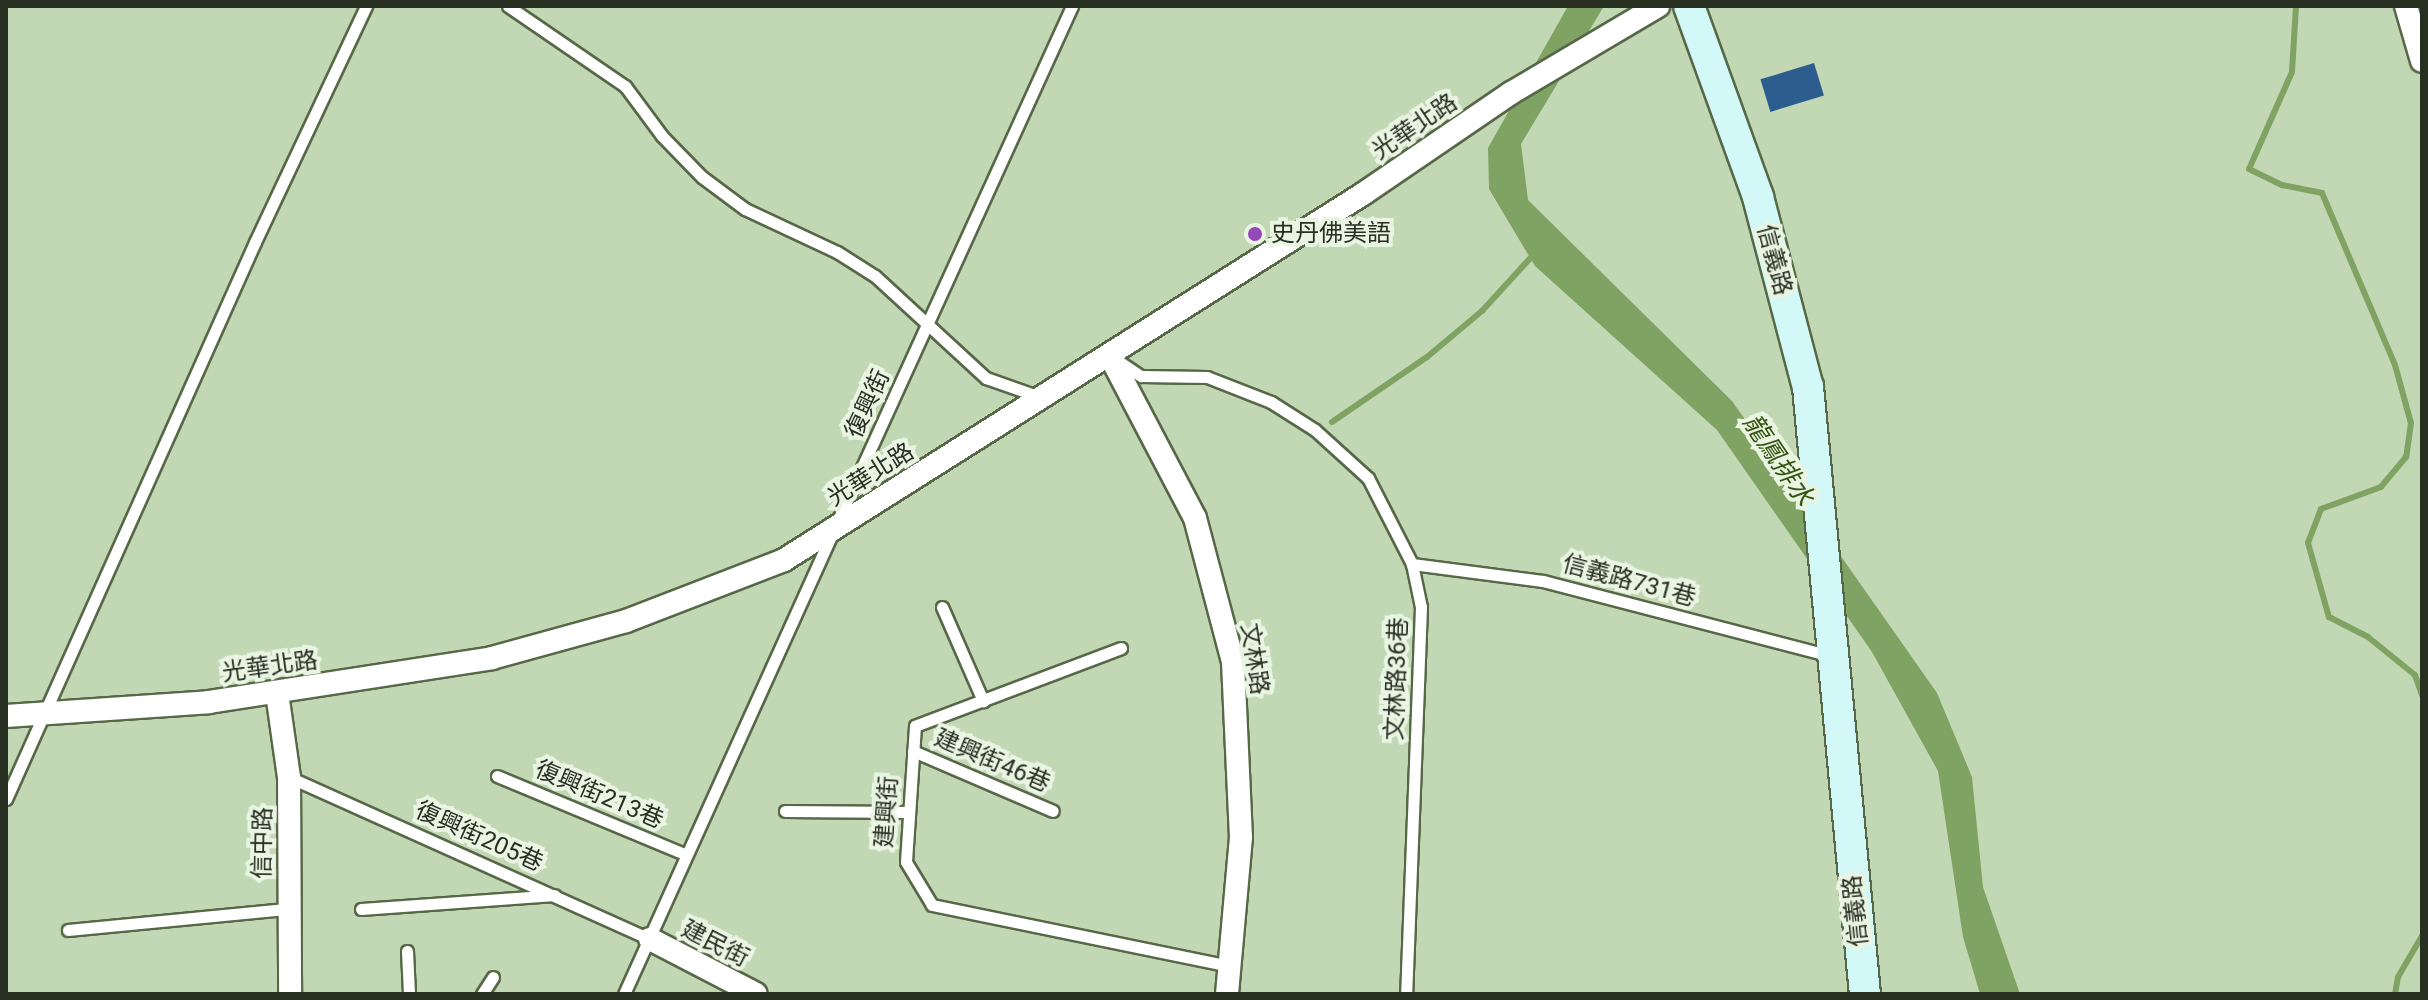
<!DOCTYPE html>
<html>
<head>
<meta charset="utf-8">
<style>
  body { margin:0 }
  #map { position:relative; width:2428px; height:1000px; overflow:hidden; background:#c2d7b3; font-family:Roboto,"Noto Sans TC",sans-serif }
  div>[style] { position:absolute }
  .water>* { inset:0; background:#7fa363 }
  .stream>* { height:6px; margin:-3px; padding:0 3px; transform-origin:3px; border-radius:3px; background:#7fa363 }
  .building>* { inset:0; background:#2d5c8f; transform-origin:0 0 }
  .roads { filter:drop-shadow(2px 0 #566848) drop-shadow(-2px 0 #566848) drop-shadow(0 2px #566848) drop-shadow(0 -2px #566848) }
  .lane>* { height:11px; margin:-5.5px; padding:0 5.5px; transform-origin:5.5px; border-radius:5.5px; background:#fff }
  .street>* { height:22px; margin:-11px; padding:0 11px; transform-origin:11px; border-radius:11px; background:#fff }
  .secondary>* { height:30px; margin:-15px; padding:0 15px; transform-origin:15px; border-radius:15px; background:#d2f8f7 }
  .dots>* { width:22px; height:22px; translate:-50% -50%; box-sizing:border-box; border:4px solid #e9f4e2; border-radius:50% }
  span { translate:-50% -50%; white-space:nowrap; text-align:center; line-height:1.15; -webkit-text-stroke:8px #e9f4e2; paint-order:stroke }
  .street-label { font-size:24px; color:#272f21 }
  .poi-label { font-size:24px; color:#272f21 }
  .left { translate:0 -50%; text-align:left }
  .water-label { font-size:26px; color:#345511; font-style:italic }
  .frame { position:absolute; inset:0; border:8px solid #272f21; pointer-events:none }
</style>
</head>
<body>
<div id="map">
  <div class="water">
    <div style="clip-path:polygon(1568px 6px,1604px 6px,1521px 144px,1528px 200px,1732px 401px,1937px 693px,1972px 777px,1983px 887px,2020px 994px,1980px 994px,1963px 937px,1938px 771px,1872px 652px,1717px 430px,1535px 266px,1489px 189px,1488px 148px)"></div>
  </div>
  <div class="stream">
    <div style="left:2296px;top:6px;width:66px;rotate:93.5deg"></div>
    <div style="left:2292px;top:72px;width:106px;rotate:113.9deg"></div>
    <div style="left:2249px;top:169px;width:37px;rotate:26deg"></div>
    <div style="left:2282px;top:185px;width:41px;rotate:11.3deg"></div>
    <div style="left:2322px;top:193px;width:187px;rotate:67deg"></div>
    <div style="left:2395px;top:365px;width:60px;rotate:74.6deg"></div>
    <div style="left:2411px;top:423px;width:34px;rotate:98deg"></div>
    <div style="left:2406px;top:457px;width:39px;rotate:130deg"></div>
    <div style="left:2381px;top:487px;width:64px;rotate:159.9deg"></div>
    <div style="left:2321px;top:509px;width:36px;rotate:111deg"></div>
    <div style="left:2308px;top:543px;width:77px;rotate:74.2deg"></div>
    <div style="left:2329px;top:617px;width:44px;rotate:27.1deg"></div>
    <div style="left:2368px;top:637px;width:60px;rotate:39deg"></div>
    <div style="left:2415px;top:675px;width:21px;rotate:71deg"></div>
    <div style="left:1332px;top:422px;width:115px;rotate:-34.4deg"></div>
    <div style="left:1427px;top:357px;width:72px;rotate:-39.9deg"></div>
    <div style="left:1482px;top:311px;width:79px;rotate:-47.6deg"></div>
    <div style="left:2395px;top:994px;width:17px;rotate:-80deg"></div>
    <div style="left:2398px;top:977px;width:48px;rotate:-59.7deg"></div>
  </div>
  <div class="building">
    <div style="left:1814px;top:63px;width:34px;height:56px;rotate:73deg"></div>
  </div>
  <div class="roads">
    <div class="lane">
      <div style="left:508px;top:6px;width:142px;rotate:34.4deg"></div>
      <div style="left:625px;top:86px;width:62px;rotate:53.5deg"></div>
      <div style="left:662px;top:136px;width:57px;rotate:45.7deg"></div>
      <div style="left:702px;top:177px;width:54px;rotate:36.7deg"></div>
      <div style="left:745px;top:209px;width:102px;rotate:25.1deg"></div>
      <div style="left:837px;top:252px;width:45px;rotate:32.3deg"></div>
      <div style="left:875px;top:276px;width:151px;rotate:42.6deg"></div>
      <div style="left:986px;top:378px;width:57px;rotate:19.4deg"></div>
      <div style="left:1117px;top:360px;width:29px;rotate:34deg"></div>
      <div style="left:1141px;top:376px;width:66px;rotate:0.9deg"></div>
      <div style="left:1207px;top:377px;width:69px;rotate:21.3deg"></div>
      <div style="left:1271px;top:402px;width:52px;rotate:32.5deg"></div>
      <div style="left:1315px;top:430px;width:72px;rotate:42.2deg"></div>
      <div style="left:1368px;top:478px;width:97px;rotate:62.9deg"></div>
      <div style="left:1412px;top:564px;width:44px;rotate:78.2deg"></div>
      <div style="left:1421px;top:607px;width:387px;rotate:92.2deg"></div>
      <div style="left:838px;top:520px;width:565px;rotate:-65.52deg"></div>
      <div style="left:1412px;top:564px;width:132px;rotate:7.4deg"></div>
      <div style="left:1543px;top:581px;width:298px;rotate:14.6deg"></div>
      <div style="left:942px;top:607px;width:103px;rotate:66.4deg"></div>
      <div style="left:1121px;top:648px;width:220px;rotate:159.3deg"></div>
      <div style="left:915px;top:726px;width:136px;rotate:93.8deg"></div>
      <div style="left:906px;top:862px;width:50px;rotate:58.8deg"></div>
      <div style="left:932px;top:905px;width:304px;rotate:11.6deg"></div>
      <div style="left:913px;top:751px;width:152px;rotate:23.2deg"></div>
      <div style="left:497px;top:776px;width:203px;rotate:22.6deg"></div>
      <div style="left:289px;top:777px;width:396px;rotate:24.2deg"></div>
      <div style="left:6px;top:799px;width:610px;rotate:-65.91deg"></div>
      <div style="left:255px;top:242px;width:261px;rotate:-64.8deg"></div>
      <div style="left:785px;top:811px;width:124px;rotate:0.5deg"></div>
      <div style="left:361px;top:909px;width:194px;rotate:-4.1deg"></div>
      <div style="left:68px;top:930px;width:221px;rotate:-5.5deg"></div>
      <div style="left:407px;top:951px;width:43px;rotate:87.3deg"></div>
      <div style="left:482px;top:994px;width:20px;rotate:-57deg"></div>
      <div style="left:624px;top:994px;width:503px;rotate:-65.68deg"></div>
    </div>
    <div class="street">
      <div style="left:2406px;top:6px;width:57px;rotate:73.8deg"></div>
      <div style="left:1110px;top:356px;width:183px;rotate:62.3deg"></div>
      <div style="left:1195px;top:518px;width:149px;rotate:75.2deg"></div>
      <div style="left:1233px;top:662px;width:175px;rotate:87.4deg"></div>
      <div style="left:1241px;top:837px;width:158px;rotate:95.1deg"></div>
      <div style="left:277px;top:693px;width:85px;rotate:81.9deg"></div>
      <div style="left:289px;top:777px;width:217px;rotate:89.7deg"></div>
      <div style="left:6px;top:716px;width:203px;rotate:-3.9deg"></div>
      <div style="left:209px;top:702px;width:286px;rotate:-8.8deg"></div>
      <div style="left:492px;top:658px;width:139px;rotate:-15.4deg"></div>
      <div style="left:626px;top:621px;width:169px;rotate:-21.1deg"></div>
      <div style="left:784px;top:560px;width:685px;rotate:-32.3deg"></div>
      <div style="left:1363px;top:194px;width:179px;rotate:-34.3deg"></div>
      <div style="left:1511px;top:93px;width:171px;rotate:-30.6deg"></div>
      <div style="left:650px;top:939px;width:119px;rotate:27.4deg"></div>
    </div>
    <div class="secondary">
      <div style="left:1689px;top:6px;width:203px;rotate:70.1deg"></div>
      <div style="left:1758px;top:197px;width:196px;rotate:75.3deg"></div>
      <div style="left:1808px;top:387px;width:610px;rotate:84.64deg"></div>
    </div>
  </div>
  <div class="dots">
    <div style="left:1255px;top:234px;background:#9449ba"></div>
  </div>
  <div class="street-label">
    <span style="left:1415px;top:127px;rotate:-34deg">光華北路</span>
    <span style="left:1774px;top:260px;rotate:75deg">信義路</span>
    <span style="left:868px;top:404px;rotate:-65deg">復興街</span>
    <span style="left:871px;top:475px;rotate:-32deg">光華北路</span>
    <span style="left:1629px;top:581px;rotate:15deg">信義路731巷</span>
    <span style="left:1254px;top:659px;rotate:81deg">文林路</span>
    <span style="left:270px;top:667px;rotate:-8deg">光華北路</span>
    <span style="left:1397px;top:679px;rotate:-88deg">文林路36巷</span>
    <span style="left:992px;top:761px;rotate:23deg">建興街46巷</span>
    <span style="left:599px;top:795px;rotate:23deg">復興街213巷</span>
    <span style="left:887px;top:812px;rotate:-86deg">建興街</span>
    <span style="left:479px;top:837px;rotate:24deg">復興街205巷</span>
    <span style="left:263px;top:843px;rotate:-89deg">信中路</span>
    <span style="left:1856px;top:911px;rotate:-96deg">信義路</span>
    <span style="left:715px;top:944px;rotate:27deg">建民街</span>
  </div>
  <div class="poi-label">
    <span class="left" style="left:1271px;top:234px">史丹佛美語</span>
  </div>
  <div class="water-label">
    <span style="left:1778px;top:460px;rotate:56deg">龍鳳排水</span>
  </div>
  <div class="frame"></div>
</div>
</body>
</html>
